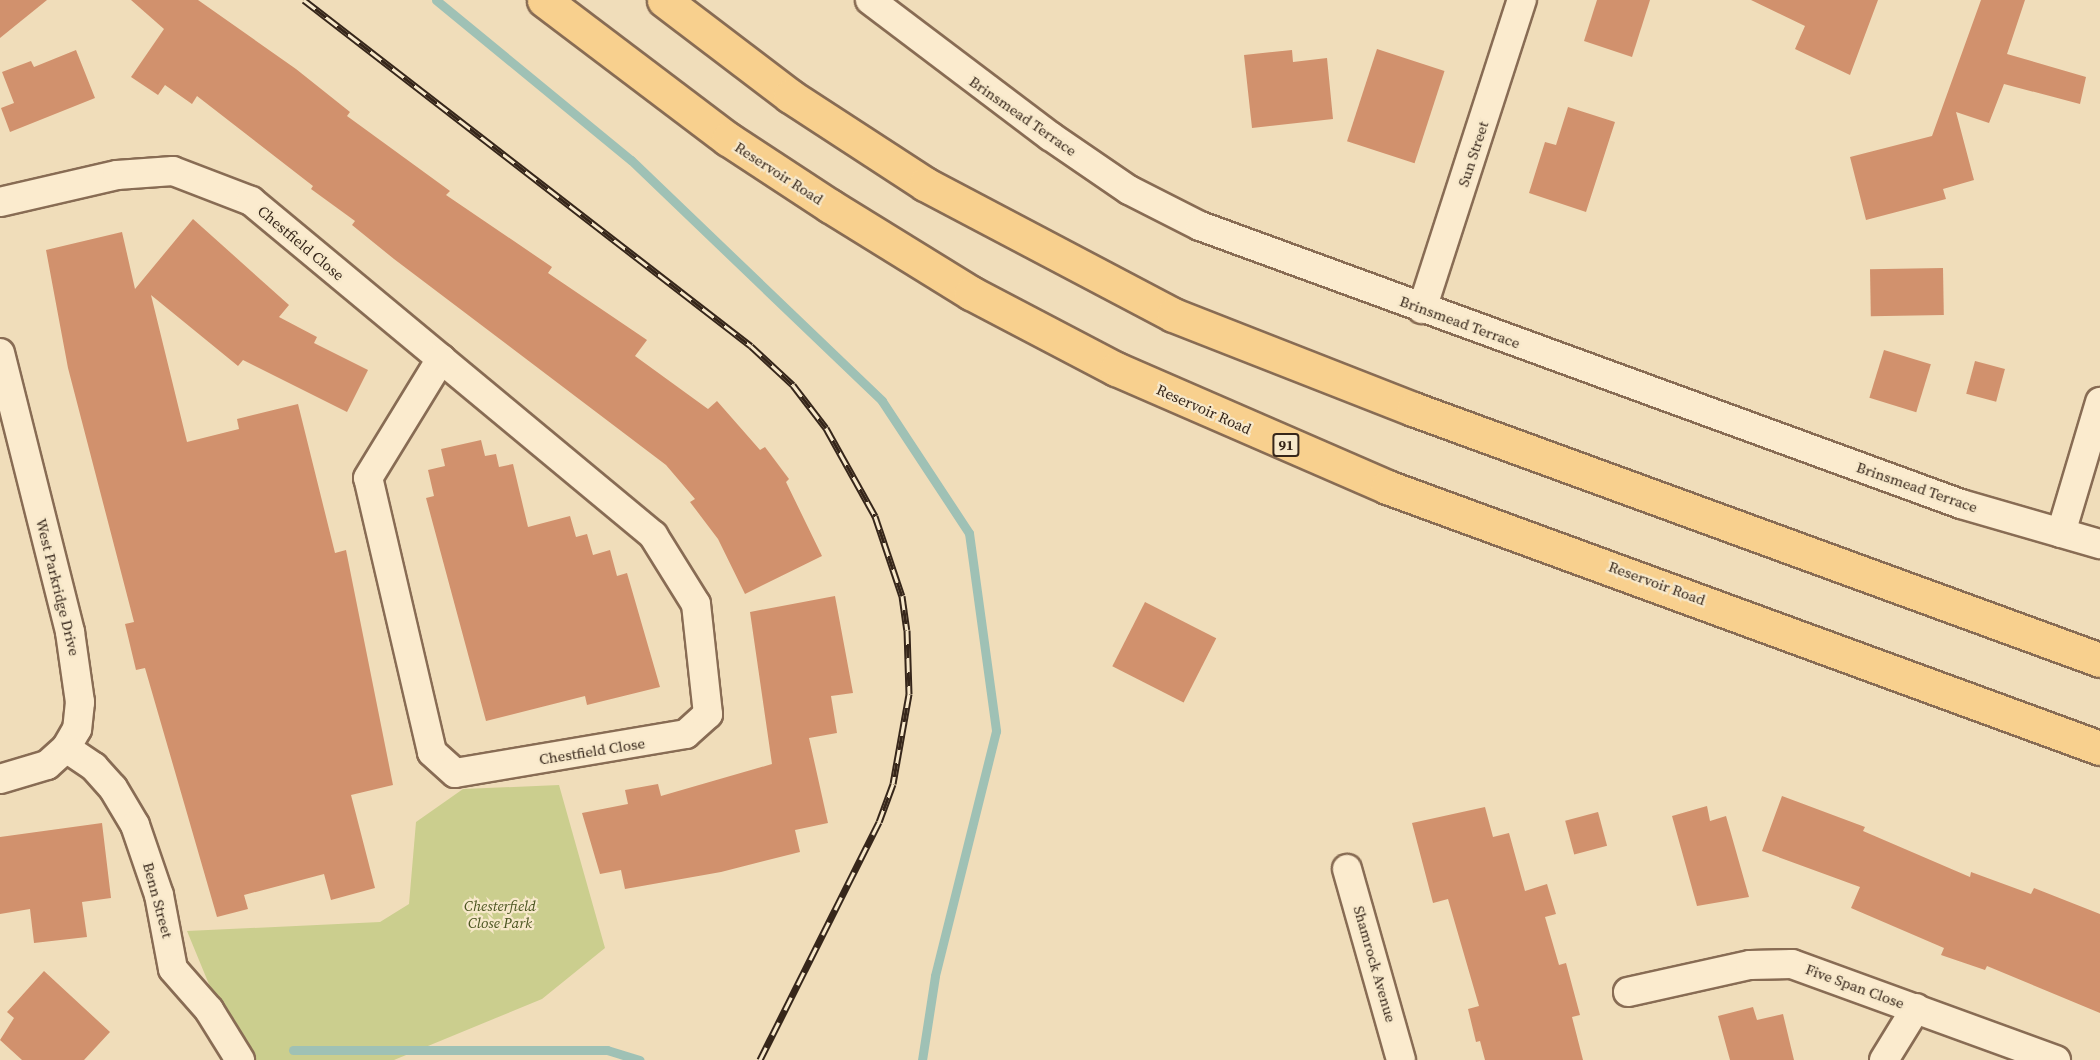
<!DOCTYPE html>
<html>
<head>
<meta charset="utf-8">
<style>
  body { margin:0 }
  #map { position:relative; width:2100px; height:1060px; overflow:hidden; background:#f0ddba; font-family:"Source Serif 4",serif }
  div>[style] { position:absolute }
  .green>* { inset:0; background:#cbce8e }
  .stream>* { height:9px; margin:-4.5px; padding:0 4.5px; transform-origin:4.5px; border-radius:4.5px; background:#9fc1b5 }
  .building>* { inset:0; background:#d1916d; transform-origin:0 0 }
  .roads { filter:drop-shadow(2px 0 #886c54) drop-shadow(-2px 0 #886c54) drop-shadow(0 2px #886c54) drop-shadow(0 -2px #886c54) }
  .minor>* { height:28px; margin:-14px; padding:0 14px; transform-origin:14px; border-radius:14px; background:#fbebce }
  .primary>* { height:33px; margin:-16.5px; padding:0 16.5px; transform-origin:16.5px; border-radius:16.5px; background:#f8d08e }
  .rail>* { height:7px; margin-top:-3.5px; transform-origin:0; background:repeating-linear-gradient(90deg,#f7e8ca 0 14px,#36261a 0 28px); box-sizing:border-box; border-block:2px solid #36261a }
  span { translate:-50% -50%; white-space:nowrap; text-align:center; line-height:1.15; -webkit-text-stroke:4.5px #f7e8ca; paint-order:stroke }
  .shield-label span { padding:2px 4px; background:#f7e8ca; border:2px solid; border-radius:4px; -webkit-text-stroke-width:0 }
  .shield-label { font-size:14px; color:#36261a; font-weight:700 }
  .street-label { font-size:15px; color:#36261a }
  .park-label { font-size:15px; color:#4a541f; font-style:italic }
</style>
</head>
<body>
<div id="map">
  <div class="green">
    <div style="clip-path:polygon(559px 785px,605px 948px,542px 999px,394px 1060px,250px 1060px,220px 1011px,187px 931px,380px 922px,409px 904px,416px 822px,463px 789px)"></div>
  </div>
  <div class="stream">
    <div style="left:436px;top:0;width:252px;rotate:39.4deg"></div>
    <div style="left:631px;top:160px;width:348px;rotate:43.8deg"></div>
    <div style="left:882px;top:401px;width:158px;rotate:56.6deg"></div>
    <div style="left:969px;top:533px;width:200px;rotate:82.2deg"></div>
    <div style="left:996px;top:731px;width:252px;rotate:104deg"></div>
    <div style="left:935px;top:976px;width:85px;rotate:98.8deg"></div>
    <div style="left:293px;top:1050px;width:314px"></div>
    <div style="left:607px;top:1050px;width:34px;rotate:17deg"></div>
  </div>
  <div class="building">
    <div style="clip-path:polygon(0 0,47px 0,0 38px)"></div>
    <div style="clip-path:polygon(131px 0,198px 0,296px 69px,350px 112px,347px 116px,450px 191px,446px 195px,552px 267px,548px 273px,647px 340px,635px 356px,708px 409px,717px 401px,760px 450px,765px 447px,789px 479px,786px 482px,822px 556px,745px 594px,718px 539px,690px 502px,695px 499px,666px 465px,394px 259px,352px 225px,355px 221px,311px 189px,313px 186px,197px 96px,192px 104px,165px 85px,158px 95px,131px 77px,164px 29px)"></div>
    <div style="clip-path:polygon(1597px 0,1650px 0,1632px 57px,1584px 41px)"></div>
    <div style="clip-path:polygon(1751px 0,1878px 0,1850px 75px,1795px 49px,1805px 26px)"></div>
    <div style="clip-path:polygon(1981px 0,2025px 0,2007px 54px,2086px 77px,2080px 104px,2004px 84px,1989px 123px,1956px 112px,1974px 180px,1943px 189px,1946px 199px,1866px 220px,1850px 157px,1932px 136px)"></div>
    <div style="left:1377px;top:49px;width:71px;height:97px;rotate:18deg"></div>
    <div style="clip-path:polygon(76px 50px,95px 98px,10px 132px,1px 108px,14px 103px,2px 72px,31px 61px,34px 67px)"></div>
    <div style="clip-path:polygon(1292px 50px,1293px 62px,1327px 58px,1333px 119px,1252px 128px,1244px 55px)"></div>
    <div style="clip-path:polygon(1568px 107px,1615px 122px,1586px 212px,1529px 193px,1545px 142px,1556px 145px)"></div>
    <div style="clip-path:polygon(193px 219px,289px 305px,279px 317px,317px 337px,314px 343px,368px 370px,347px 412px,243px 360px,238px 366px,151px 295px,187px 442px,239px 429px,237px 419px,298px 404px,335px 553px,346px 550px,393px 785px,351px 795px,375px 888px,331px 900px,324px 874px,244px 895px,248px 909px,217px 917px,145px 668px,136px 670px,125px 624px,134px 622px,68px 368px,46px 250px,122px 232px,135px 289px)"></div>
    <div style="left:1943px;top:268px;width:47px;height:73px;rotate:89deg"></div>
    <div style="left:1884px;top:350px;width:49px;height:50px;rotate:17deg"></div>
    <div style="left:1975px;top:361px;width:31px;height:34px;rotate:15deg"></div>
    <div style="clip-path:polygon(481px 440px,485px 456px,496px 454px,499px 467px,513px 464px,528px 527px,570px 516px,576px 537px,587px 534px,593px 555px,610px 550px,617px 576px,627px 573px,660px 687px,587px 705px,585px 696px,486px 721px,426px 498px,434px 496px,428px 470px,445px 466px,441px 449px)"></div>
    <div style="clip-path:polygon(835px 596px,853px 693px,831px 696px,837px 733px,809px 738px,828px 823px,795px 830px,800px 852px,721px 872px,625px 889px,621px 870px,600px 874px,582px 813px,628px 804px,625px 790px,658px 784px,661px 796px,772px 764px,750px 612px)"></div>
    <div style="left:1145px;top:602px;width:80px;height:72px;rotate:27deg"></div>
    <div style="clip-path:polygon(1782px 796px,1865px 827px,1863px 831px,1970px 877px,1971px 872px,2031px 894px,2034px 888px,2100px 914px,2100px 1013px,1987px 966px,1985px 970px,1941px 955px,1944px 948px,1851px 908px,1860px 887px,1762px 851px)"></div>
    <div style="clip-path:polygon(1707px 806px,1710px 821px,1726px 816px,1749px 897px,1697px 906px,1672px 816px)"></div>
    <div style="clip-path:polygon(1485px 807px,1493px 837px,1509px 833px,1525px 891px,1547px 884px,1556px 914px,1545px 917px,1559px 965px,1566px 963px,1580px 1015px,1572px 1017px,1583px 1060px,1485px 1060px,1480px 1041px,1476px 1042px,1468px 1009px,1479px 1006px,1448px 899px,1433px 903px,1412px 823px)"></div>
    <div style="left:1598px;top:812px;width:35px;height:34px;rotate:75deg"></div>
    <div style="clip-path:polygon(102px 823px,111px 898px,82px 902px,87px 937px,34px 943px,30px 909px,0 914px,0 837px)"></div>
    <div style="clip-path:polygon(44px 971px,110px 1032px,84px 1060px,22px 1060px,0 1040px,14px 1018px,7px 1012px)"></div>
    <div style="clip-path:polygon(1753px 1007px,1757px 1020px,1783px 1014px,1794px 1060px,1730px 1060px,1718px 1016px)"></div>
  </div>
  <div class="roads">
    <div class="minor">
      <div style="left:870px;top:0;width:226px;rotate:37.1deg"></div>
      <div style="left:1050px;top:136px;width:96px;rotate:34.4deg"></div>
      <div style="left:1129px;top:190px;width:80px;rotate:26.9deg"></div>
      <div style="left:1200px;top:226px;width:810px;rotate:20.07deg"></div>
      <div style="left:1961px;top:504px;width:145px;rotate:16.1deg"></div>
      <div style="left:0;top:202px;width:120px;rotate:-13deg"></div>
      <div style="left:117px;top:175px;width:56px;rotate:-4.1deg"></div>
      <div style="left:173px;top:171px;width:84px;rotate:21deg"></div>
      <div style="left:251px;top:201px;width:247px;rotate:39.7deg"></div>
      <div style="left:441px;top:359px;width:276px;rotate:39.7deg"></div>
      <div style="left:653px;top:535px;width:81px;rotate:58.1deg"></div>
      <div style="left:696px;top:604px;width:111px;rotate:83.8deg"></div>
      <div style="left:708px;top:714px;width:30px;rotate:138deg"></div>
      <div style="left:686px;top:734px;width:234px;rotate:170.4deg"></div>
      <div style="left:455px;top:773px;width:31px;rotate:-138deg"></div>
      <div style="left:432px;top:752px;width:281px;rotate:-103.1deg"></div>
      <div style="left:368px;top:478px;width:140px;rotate:-58.5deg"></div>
      <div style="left:1422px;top:309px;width:325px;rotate:-72.1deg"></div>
      <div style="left:0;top:353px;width:288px;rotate:75.9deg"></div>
      <div style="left:70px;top:632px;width:71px;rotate:81.9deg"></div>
      <div style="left:80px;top:702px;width:27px;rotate:96deg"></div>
      <div style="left:77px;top:729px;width:22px;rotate:120deg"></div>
      <div style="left:66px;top:748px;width:25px;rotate:138deg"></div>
      <div style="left:47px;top:765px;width:49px;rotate:163.4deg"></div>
      <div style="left:2061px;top:533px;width:137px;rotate:-73.4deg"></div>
      <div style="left:66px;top:748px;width:34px;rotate:34deg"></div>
      <div style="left:94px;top:767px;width:28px;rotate:48deg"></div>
      <div style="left:113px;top:788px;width:43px;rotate:59.3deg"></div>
      <div style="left:135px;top:825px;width:74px;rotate:71.1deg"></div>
      <div style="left:159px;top:895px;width:75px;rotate:79.3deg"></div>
      <div style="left:173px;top:969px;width:55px;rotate:48.7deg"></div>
      <div style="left:209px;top:1010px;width:59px;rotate:58.2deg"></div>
      <div style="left:1347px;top:869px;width:198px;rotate:74.2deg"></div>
      <div style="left:1628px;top:992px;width:125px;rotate:-12.5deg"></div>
      <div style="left:1750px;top:965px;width:42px;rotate:-1.4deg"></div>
      <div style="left:1792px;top:964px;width:281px;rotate:20deg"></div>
      <div style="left:1884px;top:1060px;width:61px;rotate:-58.4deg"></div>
    </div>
    <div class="primary">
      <div style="left:544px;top:0;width:231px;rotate:37.1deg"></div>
      <div style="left:728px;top:139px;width:122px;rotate:33.3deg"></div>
      <div style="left:830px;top:206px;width:166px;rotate:31.7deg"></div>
      <div style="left:971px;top:293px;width:164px;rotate:27.7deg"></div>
      <div style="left:1116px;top:369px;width:296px;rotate:23.5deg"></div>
      <div style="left:1387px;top:487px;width:759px;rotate:20.11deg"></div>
      <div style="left:664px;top:0;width:158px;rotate:37.3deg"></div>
      <div style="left:790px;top:96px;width:161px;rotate:33.1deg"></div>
      <div style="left:925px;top:184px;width:280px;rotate:27.8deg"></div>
      <div style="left:1173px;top:315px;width:258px;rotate:21.4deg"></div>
      <div style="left:1413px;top:409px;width:731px;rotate:20.07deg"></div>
    </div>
  </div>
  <div class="rail">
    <div style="left:304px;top:0;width:565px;rotate:37.74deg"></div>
    <div style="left:751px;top:346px;width:57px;rotate:42.9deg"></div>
    <div style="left:793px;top:385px;width:54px;rotate:52.5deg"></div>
    <div style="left:826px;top:428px;width:101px;rotate:60.9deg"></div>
    <div style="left:875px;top:516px;width:84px;rotate:71.4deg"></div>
    <div style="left:902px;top:596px;width:34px;rotate:82deg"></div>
    <div style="left:907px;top:630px;width:64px;rotate:88.2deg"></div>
    <div style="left:909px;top:694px;width:91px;rotate:100.1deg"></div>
    <div style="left:893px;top:784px;width:40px;rotate:110.2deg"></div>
    <div style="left:879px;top:822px;width:266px;rotate:116.6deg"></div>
  </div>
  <div class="shield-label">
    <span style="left:1286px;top:445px">91</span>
  </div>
  <div class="street-label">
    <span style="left:1023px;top:116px;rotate:35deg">Brinsmead Terrace</span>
    <span style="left:1473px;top:154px;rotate:-72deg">Sun Street</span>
    <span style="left:779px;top:173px;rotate:33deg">Reservoir Road</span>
    <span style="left:301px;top:243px;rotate:40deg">Chestfield Close</span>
    <span style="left:1460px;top:322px;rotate:20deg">Brinsmead Terrace</span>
    <span style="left:1204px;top:409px;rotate:24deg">Reservoir Road</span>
    <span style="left:1917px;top:487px;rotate:19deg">Brinsmead Terrace</span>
    <span style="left:1657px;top:583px;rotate:20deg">Reservoir Road</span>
    <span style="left:58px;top:587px;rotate:76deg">West Parkridge Drive</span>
    <span style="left:592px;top:751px;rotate:-9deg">Chestfield Close</span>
    <span style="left:158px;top:900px;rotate:75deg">Benn Street</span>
    <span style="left:1375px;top:964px;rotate:74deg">Shamrock Avenue</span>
    <span style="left:1855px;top:986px;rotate:20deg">Five Span Close</span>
  </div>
  <div class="park-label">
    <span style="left:500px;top:914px">Chesterfield<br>Close Park</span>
  </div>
</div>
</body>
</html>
